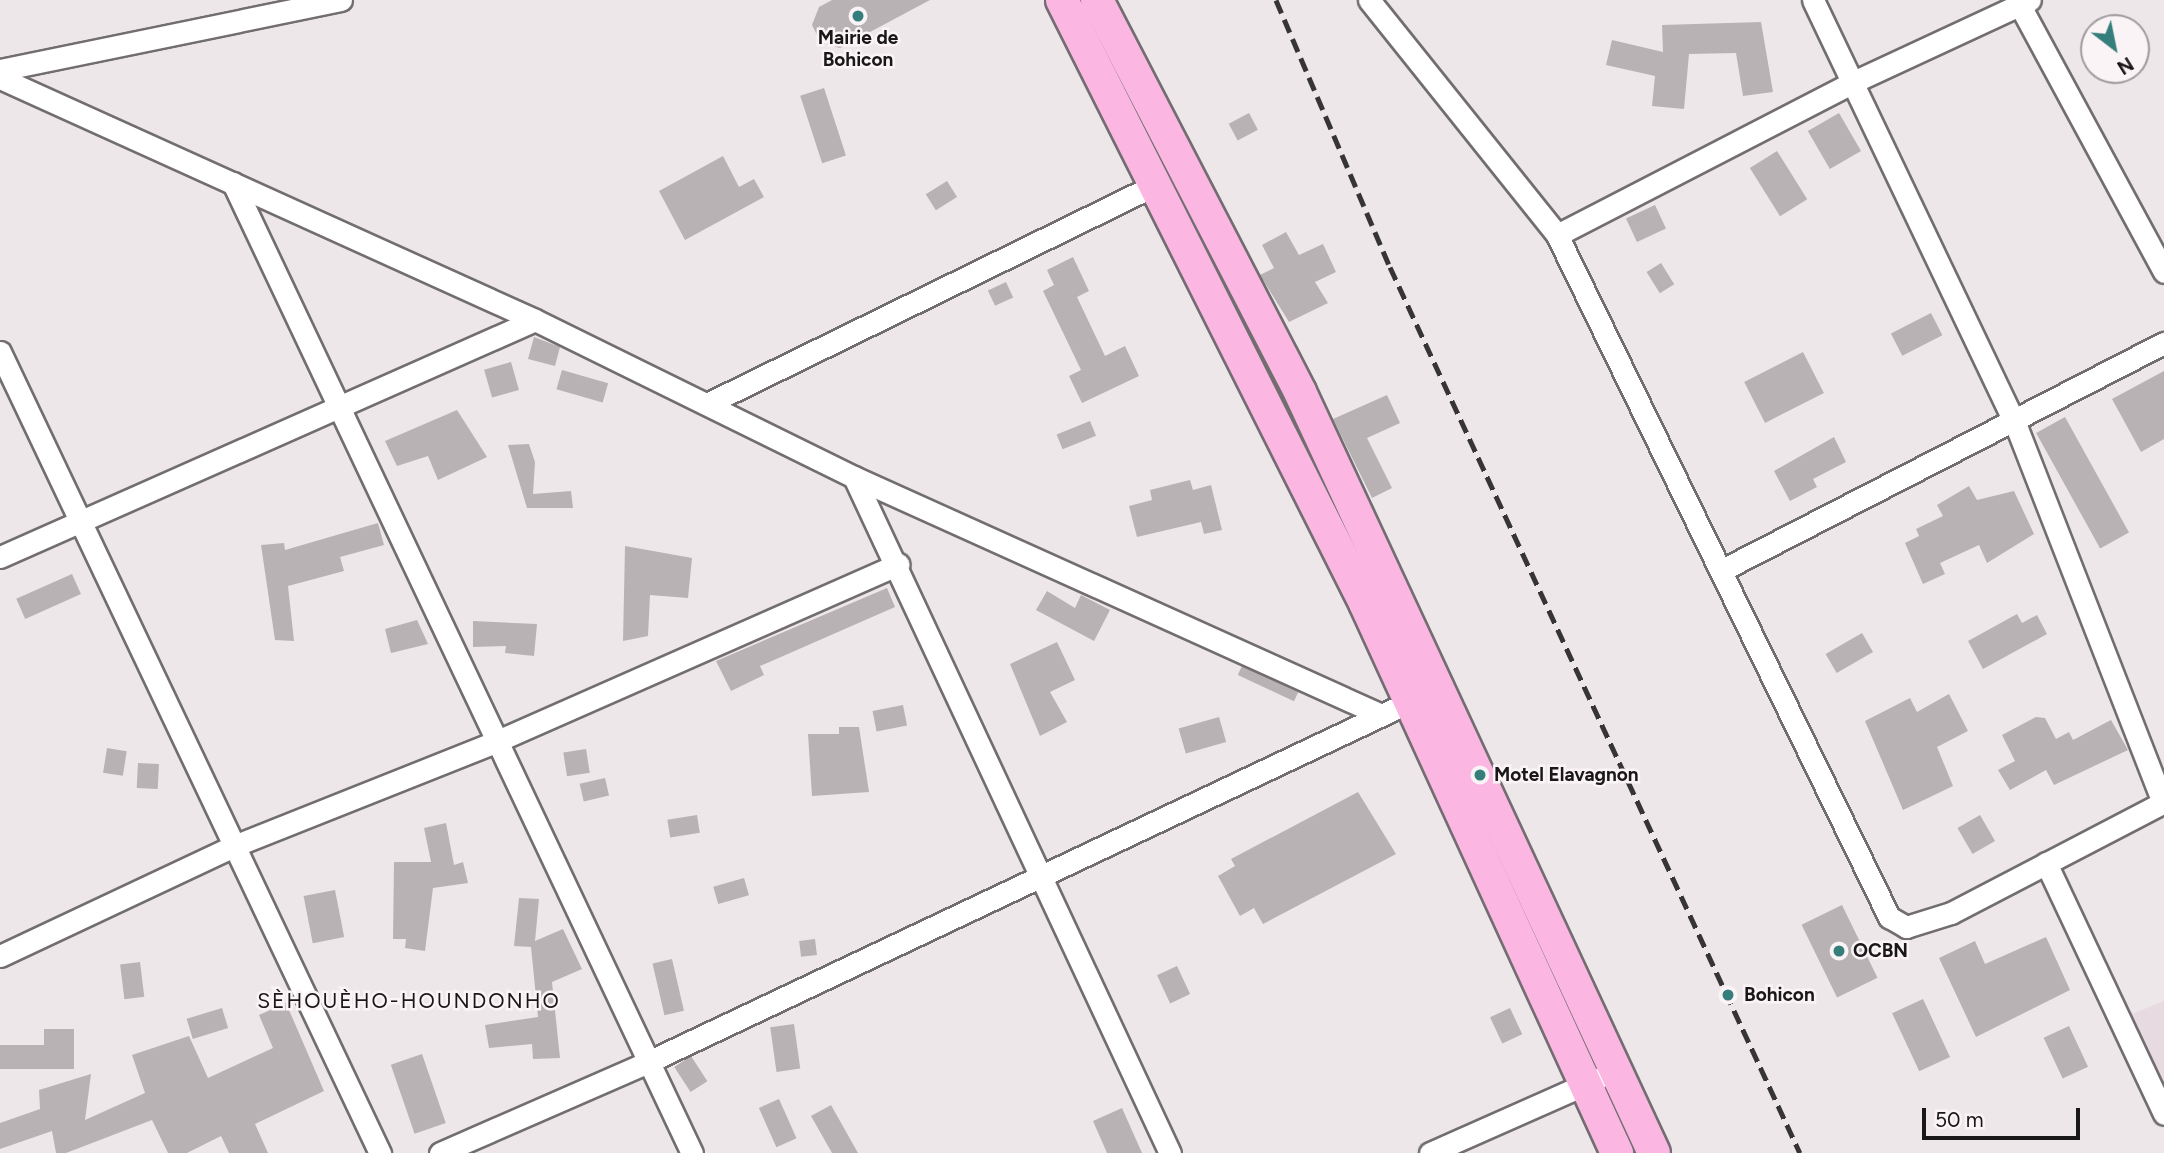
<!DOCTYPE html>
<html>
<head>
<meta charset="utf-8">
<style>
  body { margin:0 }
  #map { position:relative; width:2164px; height:1153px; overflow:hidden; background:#ede7ea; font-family:Figtree,sans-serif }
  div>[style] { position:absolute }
  .built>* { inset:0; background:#e7dae1 }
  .building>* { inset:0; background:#b8b2b5; transform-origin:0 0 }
  .roads { filter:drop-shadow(2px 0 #726d70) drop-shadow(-2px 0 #726d70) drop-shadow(0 2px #726d70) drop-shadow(0 -2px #726d70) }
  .minor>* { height:21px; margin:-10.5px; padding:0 10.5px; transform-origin:10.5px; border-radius:10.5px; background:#fff }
  .highway>* { height:32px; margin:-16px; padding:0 16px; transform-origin:16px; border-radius:16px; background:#fbb7e2 }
  .rail>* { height:5px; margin-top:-2.5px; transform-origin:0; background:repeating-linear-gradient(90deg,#373436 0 14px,transparent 0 21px) }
  .dots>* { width:19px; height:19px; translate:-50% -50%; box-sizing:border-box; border:4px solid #faf4f7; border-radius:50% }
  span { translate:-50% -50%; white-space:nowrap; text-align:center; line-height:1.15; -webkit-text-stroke:5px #faf4f7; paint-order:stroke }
  .poi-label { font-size:19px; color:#191718; font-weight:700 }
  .left { translate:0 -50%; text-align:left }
  .neighbourhood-label { font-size:21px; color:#191718; letter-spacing:2px }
  .north { position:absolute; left:2080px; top:14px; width:70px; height:70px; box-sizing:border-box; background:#faf4f7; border:2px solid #a09c9e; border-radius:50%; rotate:148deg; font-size:19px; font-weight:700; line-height:28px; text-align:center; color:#191718 }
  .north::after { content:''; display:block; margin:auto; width:24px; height:32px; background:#367e7b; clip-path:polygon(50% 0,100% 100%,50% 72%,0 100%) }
  .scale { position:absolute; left:1922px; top:1108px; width:158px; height:32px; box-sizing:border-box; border:4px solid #191718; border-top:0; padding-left:9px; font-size:21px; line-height:24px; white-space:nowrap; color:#191718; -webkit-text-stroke:5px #faf4f7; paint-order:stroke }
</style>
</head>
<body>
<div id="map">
  <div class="built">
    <div style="clip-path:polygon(2164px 1001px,2164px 1084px,2132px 1014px)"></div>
  </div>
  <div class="building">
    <div style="clip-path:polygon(832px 0,930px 0,840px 48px,821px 43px,812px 25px,819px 7px)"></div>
    <div style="clip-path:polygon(1761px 22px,1773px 92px,1743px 96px,1736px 53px,1689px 54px,1684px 109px,1652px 106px,1655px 76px,1606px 65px,1612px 40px,1663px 52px,1662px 25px)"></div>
    <div style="left:824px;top:88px;width:71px;height:25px;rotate:72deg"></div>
    <div style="left:1249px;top:113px;width:19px;height:23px;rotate:62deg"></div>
    <div style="left:1839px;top:113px;width:44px;height:36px;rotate:60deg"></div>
    <div style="left:1777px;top:151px;width:57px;height:32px;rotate:58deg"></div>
    <div style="clip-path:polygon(723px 156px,739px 187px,754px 179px,764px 197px,685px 240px,659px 191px)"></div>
    <div style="left:947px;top:181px;width:19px;height:25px;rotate:58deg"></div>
    <div style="left:1655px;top:205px;width:26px;height:32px;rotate:65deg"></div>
    <div style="clip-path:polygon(1286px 232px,1299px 255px,1323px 244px,1336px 272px,1315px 282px,1328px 303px,1289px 322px,1260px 275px,1274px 268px,1262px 245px)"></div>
    <div style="clip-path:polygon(1073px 257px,1089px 291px,1077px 297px,1105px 356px,1125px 346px,1139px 376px,1082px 403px,1069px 376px,1081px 370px,1043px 291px,1054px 285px,1047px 270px)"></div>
    <div style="left:1661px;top:263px;width:25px;height:17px;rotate:58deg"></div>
    <div style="left:1006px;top:282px;width:17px;height:20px;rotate:65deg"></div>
    <div style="left:1931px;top:313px;width:25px;height:45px;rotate:63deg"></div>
    <div style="clip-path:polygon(534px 337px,560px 347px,555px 366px,528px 359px)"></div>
    <div style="left:1803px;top:352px;width:46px;height:66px;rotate:63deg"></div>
    <div style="left:511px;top:362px;width:29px;height:28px;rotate:74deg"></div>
    <div style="left:562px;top:370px;width:48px;height:20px;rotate:16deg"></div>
    <div style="clip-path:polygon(2164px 371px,2164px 439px,2141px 452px,2112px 399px)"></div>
    <div style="clip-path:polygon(1387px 395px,1400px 423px,1367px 438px,1392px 488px,1372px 498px,1333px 419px)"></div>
    <div style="clip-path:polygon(457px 410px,487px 457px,438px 480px,428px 456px,397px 466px,385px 441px)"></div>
    <div style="left:2065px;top:417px;width:132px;height:33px;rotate:61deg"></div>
    <div style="left:1090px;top:421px;width:16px;height:36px;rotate:68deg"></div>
    <div style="clip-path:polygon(1834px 437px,1846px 462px,1813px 479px,1817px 487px,1790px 501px,1774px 471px)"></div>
    <div style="clip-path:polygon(529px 444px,535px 462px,533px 494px,571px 491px,573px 508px,527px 508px,508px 445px)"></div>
    <div style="clip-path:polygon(1190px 480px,1193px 490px,1211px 485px,1222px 530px,1204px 534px,1201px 522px,1137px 537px,1129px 506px,1152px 500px,1150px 490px)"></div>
    <div style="clip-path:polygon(1969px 486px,1977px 500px,2014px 491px,2034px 534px,1987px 563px,1979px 545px,1940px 563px,1945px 574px,1923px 584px,1905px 543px,1919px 536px,1916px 529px,1943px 516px,1937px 505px)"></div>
    <div style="clip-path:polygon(378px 523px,384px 545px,340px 557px,344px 571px,288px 586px,294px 641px,275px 640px,261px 545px,284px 543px,285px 550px)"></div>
    <div style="clip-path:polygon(625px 546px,692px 558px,688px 598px,650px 595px,648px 636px,623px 641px)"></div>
    <div style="left:72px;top:574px;width:22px;height:61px;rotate:66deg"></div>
    <div style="clip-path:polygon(887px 588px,895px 607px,760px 666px,764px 675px,731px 691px,716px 661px)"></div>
    <div style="clip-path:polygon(1047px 591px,1075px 608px,1081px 595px,1110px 610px,1094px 641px,1036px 610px)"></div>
    <div style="clip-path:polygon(2017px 614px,2022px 623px,2037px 615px,2047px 634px,1983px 669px,1968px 641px)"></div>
    <div style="clip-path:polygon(417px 620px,428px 644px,391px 653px,385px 629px)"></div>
    <div style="clip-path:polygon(473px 621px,537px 624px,534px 656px,505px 653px,506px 646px,473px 647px)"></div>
    <div style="left:1862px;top:633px;width:22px;height:42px;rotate:60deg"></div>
    <div style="clip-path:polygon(1057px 642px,1075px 680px,1050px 692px,1067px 722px,1040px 736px,1010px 664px)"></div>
    <div style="left:1242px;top:666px;width:62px;height:10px;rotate:25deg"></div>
    <div style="clip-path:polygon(1949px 694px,1968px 731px,1937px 747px,1953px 786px,1903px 810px,1865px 721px,1910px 698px,1917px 712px)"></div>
    <div style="left:903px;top:705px;width:21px;height:31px;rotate:79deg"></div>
    <div style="left:1219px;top:717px;width:26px;height:42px;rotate:74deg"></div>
    <div style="clip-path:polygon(2036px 717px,2045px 718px,2056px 739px,2069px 732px,2073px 740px,2111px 720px,2128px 750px,2054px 785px,2046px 770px,2010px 790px,1998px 770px,2015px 761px,2002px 735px)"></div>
    <div style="clip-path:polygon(839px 727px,859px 727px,869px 792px,812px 796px,808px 734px,839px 734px)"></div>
    <div style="left:107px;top:748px;width:20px;height:25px;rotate:9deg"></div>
    <div style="left:586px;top:749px;width:24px;height:23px;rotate:81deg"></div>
    <div style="left:138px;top:763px;width:21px;height:25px;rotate:3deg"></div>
    <div style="left:605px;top:778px;width:18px;height:26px;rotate:77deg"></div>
    <div style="clip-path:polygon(1358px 792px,1396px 854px,1263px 924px,1254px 908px,1240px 916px,1218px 876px,1235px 866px,1231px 859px)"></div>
    <div style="left:697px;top:815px;width:18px;height:30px;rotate:81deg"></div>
    <div style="left:1980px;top:815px;width:30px;height:26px;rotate:60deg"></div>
    <div style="clip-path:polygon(446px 823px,454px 865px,463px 862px,468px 883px,433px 888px,425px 951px,405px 948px,406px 939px,393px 939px,394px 862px,431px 862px,424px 828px)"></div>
    <div style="left:744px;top:878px;width:18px;height:32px;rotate:74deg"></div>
    <div style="left:335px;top:890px;width:48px;height:32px;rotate:79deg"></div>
    <div style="clip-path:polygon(519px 898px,539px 899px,535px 941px,563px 929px,582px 969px,552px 982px,560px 1058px,533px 1059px,532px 1044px,489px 1048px,485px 1025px,538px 1017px,531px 947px,514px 946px)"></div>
    <div style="left:1842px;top:905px;width:81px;height:45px;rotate:64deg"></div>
    <div style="clip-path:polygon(2046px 937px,2070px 990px,1976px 1037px,1939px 958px,1975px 941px,1985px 964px)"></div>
    <div style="left:815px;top:939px;width:16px;height:16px;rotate:83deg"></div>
    <div style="left:672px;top:959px;width:53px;height:20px;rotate:77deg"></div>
    <div style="left:140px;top:962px;width:35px;height:20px;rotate:83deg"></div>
    <div style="left:1177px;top:966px;width:31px;height:22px;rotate:65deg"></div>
    <div style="left:1923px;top:999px;width:64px;height:34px;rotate:65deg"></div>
    <div style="clip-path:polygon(286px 1003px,324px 1091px,255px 1124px,268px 1153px,229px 1153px,221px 1136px,187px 1153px,168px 1153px,152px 1120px,66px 1153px,56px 1153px,52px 1131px,0 1149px,0 1123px,40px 1109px,39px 1090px,91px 1074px,85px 1120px,145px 1093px,132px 1055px,189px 1036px,208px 1078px,273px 1048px,259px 1015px)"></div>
    <div style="left:222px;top:1008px;width:21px;height:37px;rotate:73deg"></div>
    <div style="left:1510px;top:1008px;width:29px;height:22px;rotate:65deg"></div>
    <div style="left:794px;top:1024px;width:45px;height:24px;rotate:82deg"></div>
    <div style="left:2069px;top:1026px;width:45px;height:28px;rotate:65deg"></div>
    <div style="clip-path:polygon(44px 1029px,74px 1029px,74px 1069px,0 1069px,0 1045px,44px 1045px)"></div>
    <div style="left:422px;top:1054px;width:73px;height:33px;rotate:71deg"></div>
    <div style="left:691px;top:1056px;width:30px;height:20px;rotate:57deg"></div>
    <div style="left:779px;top:1099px;width:43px;height:22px;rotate:66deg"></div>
    <div style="clip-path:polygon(831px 1105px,858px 1153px,832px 1153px,811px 1116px)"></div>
    <div style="clip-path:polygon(1122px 1108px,1142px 1153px,1107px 1153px,1093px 1121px)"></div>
  </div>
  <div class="roads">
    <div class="minor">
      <div style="left:1369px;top:0;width:301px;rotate:51.3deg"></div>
      <div style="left:1557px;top:235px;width:759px;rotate:64.04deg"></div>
      <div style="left:1889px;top:917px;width:20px;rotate:30deg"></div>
      <div style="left:1906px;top:927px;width:47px;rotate:-17.3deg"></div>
      <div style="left:1951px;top:913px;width:240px;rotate:-27.5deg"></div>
      <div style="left:1813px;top:0;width:469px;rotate:64.5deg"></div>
      <div style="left:2015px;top:423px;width:408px;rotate:68.7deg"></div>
      <div style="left:2017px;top:0;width:309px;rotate:61.6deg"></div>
      <div style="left:0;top:70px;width:348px;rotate:-11.6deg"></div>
      <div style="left:0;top:78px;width:587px;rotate:24.34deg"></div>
      <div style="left:535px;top:320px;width:356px;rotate:26.2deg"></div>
      <div style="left:854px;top:477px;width:574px;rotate:24.29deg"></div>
      <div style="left:233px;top:183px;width:1073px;rotate:64.68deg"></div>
      <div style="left:1557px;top:235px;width:331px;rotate:-27.3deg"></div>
      <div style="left:1851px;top:83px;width:197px;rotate:-24.9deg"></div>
      <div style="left:0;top:352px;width:887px;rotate:64.62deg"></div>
      <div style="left:709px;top:403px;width:501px;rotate:-26.05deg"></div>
      <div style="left:854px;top:477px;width:746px;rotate:64.95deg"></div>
      <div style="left:0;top:557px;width:585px;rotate:-23.89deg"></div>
      <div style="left:1724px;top:569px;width:495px;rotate:-27.2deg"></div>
      <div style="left:2046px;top:863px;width:277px;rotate:64.8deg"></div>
      <div style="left:0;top:956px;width:259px;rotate:-25.2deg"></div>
      <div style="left:234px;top:846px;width:281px;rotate:-21.7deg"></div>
      <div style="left:495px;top:742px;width:441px;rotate:-23.8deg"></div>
      <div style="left:440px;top:1153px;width:227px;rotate:-23.6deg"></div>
      <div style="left:648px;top:1062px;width:856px;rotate:-25.31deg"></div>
      <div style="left:1430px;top:1153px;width:183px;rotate:-23.9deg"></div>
    </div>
    <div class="highway">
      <div style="left:1062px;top:0;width:675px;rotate:63.32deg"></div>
      <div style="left:1365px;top:603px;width:605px;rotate:65.38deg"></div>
      <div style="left:1097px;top:0;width:441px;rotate:62.6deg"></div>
      <div style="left:1300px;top:392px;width:839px;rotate:65.05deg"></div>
    </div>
  </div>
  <div class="rail">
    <div style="left:1276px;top:0;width:290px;rotate:66.9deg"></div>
    <div style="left:1390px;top:267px;width:976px;rotate:65.17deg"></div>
  </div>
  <div class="dots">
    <div style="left:858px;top:16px;background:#367e7b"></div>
    <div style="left:1480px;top:775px;background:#367e7b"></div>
    <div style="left:1839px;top:951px;background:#367e7b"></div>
    <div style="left:1728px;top:995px;background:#367e7b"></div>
  </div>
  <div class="poi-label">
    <span style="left:858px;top:49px">Mairie de<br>Bohicon</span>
    <span class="left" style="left:1494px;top:775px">Motel Elavagnon</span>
    <span class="left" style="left:1853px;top:951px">OCBN</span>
    <span class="left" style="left:1744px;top:995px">Bohicon</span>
  </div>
  <div class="neighbourhood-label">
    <span style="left:409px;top:1001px">SÈHOUÈHO-HOUNDONHO</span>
  </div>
  <div class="north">N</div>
  <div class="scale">50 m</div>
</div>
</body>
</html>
